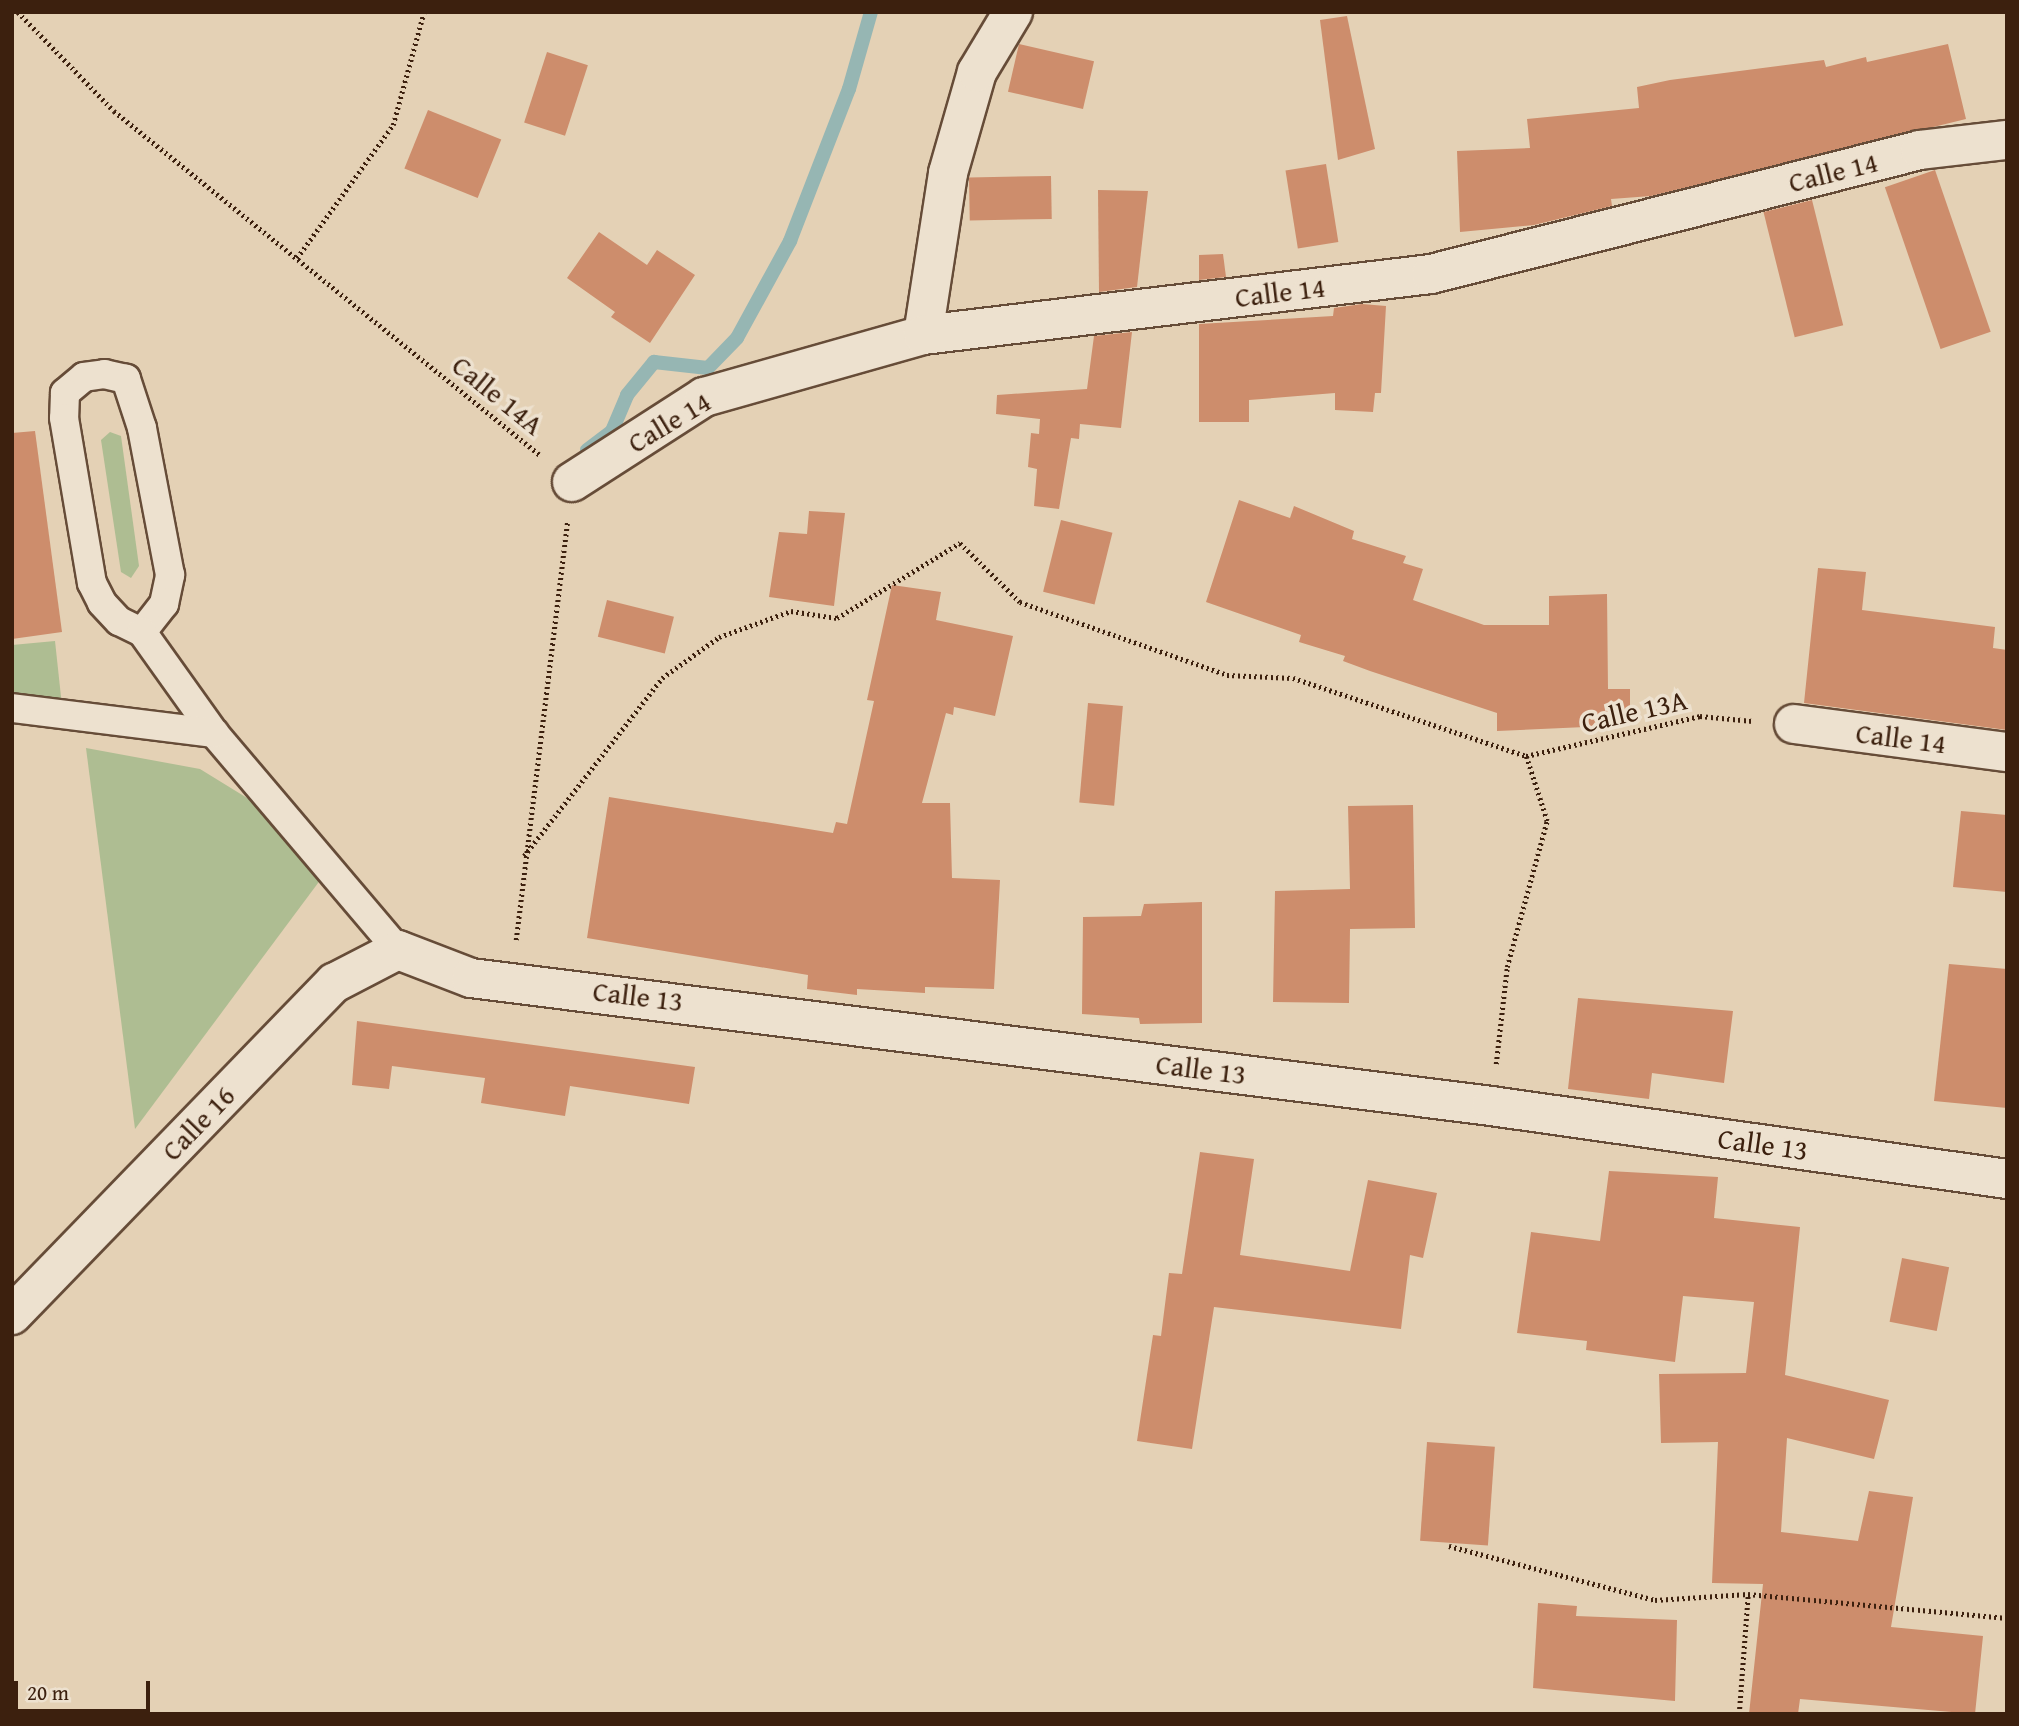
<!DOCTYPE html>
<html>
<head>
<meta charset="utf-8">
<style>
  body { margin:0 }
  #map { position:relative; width:2019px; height:1726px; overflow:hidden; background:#e4d1b5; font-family:"Gentium Book Plus",serif }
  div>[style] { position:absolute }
  .green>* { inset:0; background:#aebd92 }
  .stream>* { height:14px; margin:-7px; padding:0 7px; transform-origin:7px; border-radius:7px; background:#96b6b3 }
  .building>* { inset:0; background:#cd8d6c; transform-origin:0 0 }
  .path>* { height:4.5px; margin-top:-2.25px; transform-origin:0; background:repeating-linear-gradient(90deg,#3c200e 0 2px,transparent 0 5.5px) }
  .roads { filter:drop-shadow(2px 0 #664c38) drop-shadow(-2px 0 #664c38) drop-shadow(0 2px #664c38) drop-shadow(0 -2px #664c38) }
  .lane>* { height:28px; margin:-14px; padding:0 14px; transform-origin:14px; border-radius:14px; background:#ede1cf }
  .street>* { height:38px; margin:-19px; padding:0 19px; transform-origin:19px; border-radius:19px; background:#ede1cf }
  span { translate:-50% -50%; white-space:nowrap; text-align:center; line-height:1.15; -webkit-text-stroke:7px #ede1cf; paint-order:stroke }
  .street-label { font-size:28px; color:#3c200e }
  .frame { position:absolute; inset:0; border:14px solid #3c200e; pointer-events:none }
  .scale { position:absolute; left:14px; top:1681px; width:136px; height:32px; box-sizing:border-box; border:4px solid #3c200e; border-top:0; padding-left:9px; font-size:21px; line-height:24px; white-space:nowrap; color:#3c200e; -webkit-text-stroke:5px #ede1cf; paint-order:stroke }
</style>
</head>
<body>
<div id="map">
  <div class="green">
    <div style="clip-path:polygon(110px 432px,121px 436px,139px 566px,131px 578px,121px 572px,101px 440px)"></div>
    <div style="clip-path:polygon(55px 641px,62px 706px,12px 699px,12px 645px)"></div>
    <div style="clip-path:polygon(86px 748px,200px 769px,252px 801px,321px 879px,135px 1129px)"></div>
  </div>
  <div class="stream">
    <div style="left:587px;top:450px;width:31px;rotate:-37deg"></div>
    <div style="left:612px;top:431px;width:39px;rotate:-67deg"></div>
    <div style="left:627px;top:395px;width:43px;rotate:-50.7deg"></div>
    <div style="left:654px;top:362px;width:54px;rotate:6.3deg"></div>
    <div style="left:708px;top:368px;width:42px;rotate:-46deg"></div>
    <div style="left:737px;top:338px;width:111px;rotate:-61.3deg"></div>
    <div style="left:790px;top:241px;width:163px;rotate:-68.8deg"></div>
    <div style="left:849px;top:89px;width:80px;rotate:-74.1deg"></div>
  </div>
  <div class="building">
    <div style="clip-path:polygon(1347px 16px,1375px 149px,1338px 160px,1320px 20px)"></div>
    <div style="left:1019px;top:44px;width:77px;height:49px;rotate:13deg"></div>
    <div style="clip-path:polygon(1948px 44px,1966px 119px,1651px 196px,1611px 199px,1612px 206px,1534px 225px,1460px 232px,1457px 151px,1530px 148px,1527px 119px,1639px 108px,1637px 87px,1670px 80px,1824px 60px,1826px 67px,1866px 57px,1867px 62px)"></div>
    <div style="left:547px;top:52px;width:43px;height:74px;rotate:18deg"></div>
    <div style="left:428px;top:110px;width:79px;height:63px;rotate:22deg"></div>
    <div style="left:1326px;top:164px;width:79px;height:41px;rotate:81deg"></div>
    <div style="left:1935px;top:170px;width:171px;height:53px;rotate:71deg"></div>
    <div style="left:1051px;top:176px;width:43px;height:82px;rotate:89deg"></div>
    <div style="clip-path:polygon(1098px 190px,1148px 191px,1137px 287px,1099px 292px)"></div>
    <div style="left:1812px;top:200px;width:129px;height:50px;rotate:76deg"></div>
    <div style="clip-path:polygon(599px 232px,647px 265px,657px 250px,695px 275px,650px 343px,611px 317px,615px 312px,567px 278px)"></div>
    <div style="clip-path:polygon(1223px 254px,1226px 277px,1199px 280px,1199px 255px)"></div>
    <div style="clip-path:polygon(1362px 304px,1386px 306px,1381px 393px,1375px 393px,1373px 412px,1335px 410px,1335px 393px,1249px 400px,1249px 422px,1199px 422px,1199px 324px,1333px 316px,1334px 308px)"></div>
    <div style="clip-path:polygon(1132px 332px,1121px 428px,1080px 424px,1079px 439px,1071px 438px,1059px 509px,1034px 506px,1037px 469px,1028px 467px,1031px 433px,1039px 434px,1040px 419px,996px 414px,997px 395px,1087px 389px,1094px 336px)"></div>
    <div style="clip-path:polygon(35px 431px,62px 632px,12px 639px,12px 433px)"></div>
    <div style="clip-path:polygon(1239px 500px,1290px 518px,1294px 506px,1354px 531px,1352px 539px,1406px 556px,1403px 563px,1423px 569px,1413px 600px,1484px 625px,1549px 625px,1549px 596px,1607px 594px,1608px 689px,1630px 689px,1630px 725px,1497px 731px,1497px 713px,1370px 671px,1343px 661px,1345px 656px,1299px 642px,1301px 635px,1206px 602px)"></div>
    <div style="clip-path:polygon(809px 511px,845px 513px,834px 606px,769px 597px,779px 532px,807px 534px)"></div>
    <div style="left:1061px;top:520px;width:53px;height:74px;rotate:14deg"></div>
    <div style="clip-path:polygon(1818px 568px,1866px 572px,1862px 610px,1995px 627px,1993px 648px,2007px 650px,2007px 730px,1804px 703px)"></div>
    <div style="clip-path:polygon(892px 585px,941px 592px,936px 620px,1013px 636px,995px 716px,954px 707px,953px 715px,946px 713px,922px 803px,950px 803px,952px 878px,1000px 880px,994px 989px,925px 987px,925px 993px,857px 989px,857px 995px,807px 989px,808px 975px,587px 938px,609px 797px,833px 833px,836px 822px,847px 824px,874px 701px,867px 700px)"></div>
    <div style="left:607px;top:600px;width:69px;height:38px;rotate:14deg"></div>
    <div style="left:1088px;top:703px;width:35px;height:100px;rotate:5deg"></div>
    <div style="clip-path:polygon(1413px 805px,1415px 928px,1350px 929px,1349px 1003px,1273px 1002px,1275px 891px,1350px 889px,1348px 806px)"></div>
    <div style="clip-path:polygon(1961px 811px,2007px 815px,2007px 892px,1953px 887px)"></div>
    <div style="clip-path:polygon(1202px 902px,1202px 1023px,1140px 1024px,1139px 1018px,1082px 1014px,1083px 917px,1141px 916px,1144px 904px)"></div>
    <div style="clip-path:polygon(1949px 964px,2007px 969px,2007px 1108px,1934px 1101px)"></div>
    <div style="clip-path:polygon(1578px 998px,1733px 1011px,1724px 1083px,1652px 1073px,1649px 1099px,1568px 1089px)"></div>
    <div style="clip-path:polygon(357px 1021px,695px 1067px,689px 1104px,570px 1086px,565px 1116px,481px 1103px,485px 1078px,392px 1066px,389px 1089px,352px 1085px)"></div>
    <div style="clip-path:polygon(1200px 1152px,1254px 1159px,1240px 1255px,1350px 1271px,1368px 1180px,1437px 1193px,1423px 1258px,1410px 1255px,1401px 1329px,1214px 1307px,1192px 1449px,1137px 1441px,1153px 1335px,1161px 1336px,1169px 1273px,1182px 1274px)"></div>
    <div style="clip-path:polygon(1609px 1171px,1718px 1177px,1714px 1218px,1800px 1227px,1785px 1375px,1889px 1400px,1874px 1459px,1787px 1438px,1781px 1532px,1858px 1541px,1869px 1491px,1913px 1497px,1891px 1627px,1983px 1636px,1975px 1714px,1800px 1699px,1798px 1714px,1749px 1714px,1763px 1584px,1712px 1583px,1718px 1442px,1661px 1443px,1659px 1374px,1746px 1373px,1754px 1302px,1683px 1296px,1675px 1362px,1586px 1350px,1587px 1341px,1517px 1333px,1531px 1232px,1600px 1241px)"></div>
    <div style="left:1902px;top:1258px;width:48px;height:65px;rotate:11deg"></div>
    <div style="left:1427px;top:1442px;width:68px;height:99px;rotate:4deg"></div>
    <div style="clip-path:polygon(1538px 1603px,1577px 1606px,1576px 1616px,1677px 1620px,1675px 1701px,1533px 1688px)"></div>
  </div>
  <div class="path">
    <div style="left:18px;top:12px;width:138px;rotate:45.9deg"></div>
    <div style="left:114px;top:111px;width:548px;rotate:38.92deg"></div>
    <div style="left:297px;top:258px;width:164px;rotate:-54.2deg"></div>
    <div style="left:393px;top:125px;width:117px;rotate:-74.7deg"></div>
    <div style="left:524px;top:856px;width:225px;rotate:-52.2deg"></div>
    <div style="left:662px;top:678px;width:70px;rotate:-35.7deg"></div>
    <div style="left:719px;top:637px;width:77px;rotate:-19.9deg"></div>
    <div style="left:791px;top:611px;width:47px;rotate:8.7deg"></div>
    <div style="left:837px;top:618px;width:144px;rotate:-31.4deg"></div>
    <div style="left:960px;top:543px;width:84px;rotate:44.5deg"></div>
    <div style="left:1020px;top:602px;width:219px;rotate:19.4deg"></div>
    <div style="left:1227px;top:675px;width:66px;rotate:2.6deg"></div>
    <div style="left:1293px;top:678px;width:246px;rotate:18.5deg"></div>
    <div style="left:1526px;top:756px;width:179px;rotate:-12.9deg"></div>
    <div style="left:1700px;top:716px;width:53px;rotate:5.4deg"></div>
    <div style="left:516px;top:940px;width:421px;rotate:-83deg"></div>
    <div style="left:1496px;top:1064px;width:98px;rotate:-83.5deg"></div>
    <div style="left:1507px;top:967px;width:151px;rotate:-74.7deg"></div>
    <div style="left:1547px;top:821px;width:68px;rotate:-107.9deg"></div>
    <div style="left:1449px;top:1546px;width:213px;rotate:14.7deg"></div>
    <div style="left:1655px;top:1600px;width:93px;rotate:-3.7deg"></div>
    <div style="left:1748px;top:1594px;width:260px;rotate:5.3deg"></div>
    <div style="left:1739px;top:1714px;width:120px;rotate:-85.7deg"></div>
  </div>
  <div class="roads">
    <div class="lane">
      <div style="left:142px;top:632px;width:36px;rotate:-52deg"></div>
      <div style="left:164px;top:604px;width:30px;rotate:-78deg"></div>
      <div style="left:170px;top:575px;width:150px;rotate:-100.8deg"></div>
      <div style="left:142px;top:428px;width:52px;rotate:-108.1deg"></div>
      <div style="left:126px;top:379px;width:22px;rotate:-167deg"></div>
      <div style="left:105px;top:374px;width:21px;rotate:172deg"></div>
      <div style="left:84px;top:377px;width:25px;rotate:140deg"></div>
      <div style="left:65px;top:393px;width:25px;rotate:92deg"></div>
      <div style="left:64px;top:418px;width:167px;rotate:80.4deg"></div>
      <div style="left:92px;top:583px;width:22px;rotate:63deg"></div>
      <div style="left:102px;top:603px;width:25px;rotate:47deg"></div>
      <div style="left:119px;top:621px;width:25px;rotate:26deg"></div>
      <div style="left:142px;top:632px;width:124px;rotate:54.5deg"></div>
      <div style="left:214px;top:733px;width:285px;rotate:49.7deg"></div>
      <div style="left:12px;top:708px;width:204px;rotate:7.1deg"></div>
    </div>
    <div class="street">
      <div style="left:923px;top:335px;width:164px;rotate:-81.2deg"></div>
      <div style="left:948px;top:173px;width:105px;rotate:-74deg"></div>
      <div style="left:977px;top:72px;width:70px;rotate:-59deg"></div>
      <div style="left:572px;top:482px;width:157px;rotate:-32.8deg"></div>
      <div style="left:704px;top:397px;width:228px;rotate:-15.8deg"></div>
      <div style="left:923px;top:335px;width:512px;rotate:-6.85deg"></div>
      <div style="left:1431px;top:274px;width:504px;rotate:-14.23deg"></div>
      <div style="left:1920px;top:150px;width:88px;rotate:-6.6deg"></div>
      <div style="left:1794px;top:724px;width:215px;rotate:7.5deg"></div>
      <div style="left:12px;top:1315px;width:463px;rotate:-45.9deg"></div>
      <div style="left:334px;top:983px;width:72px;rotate:-27.3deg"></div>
      <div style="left:398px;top:950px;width:78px;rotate:21deg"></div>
      <div style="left:471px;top:978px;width:1028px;rotate:7.15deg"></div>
      <div style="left:1491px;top:1106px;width:521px;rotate:8.05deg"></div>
    </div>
  </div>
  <div class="street-label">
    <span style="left:1833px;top:172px;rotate:-14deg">Calle 14</span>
    <span style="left:1280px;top:292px;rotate:-7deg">Calle 14</span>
    <span style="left:498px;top:395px;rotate:39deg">Calle 14A</span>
    <span style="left:669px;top:422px;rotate:-31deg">Calle 14</span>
    <span style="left:1634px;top:711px;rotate:-13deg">Calle 13A</span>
    <span style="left:1901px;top:738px;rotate:7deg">Calle 14</span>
    <span style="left:638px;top:996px;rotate:7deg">Calle 13</span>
    <span style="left:1201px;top:1069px;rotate:7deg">Calle 13</span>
    <span style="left:198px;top:1123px;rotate:-46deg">Calle 16</span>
    <span style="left:1763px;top:1144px;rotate:8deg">Calle 13</span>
  </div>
  <div class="frame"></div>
  <div class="scale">20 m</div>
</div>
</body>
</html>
